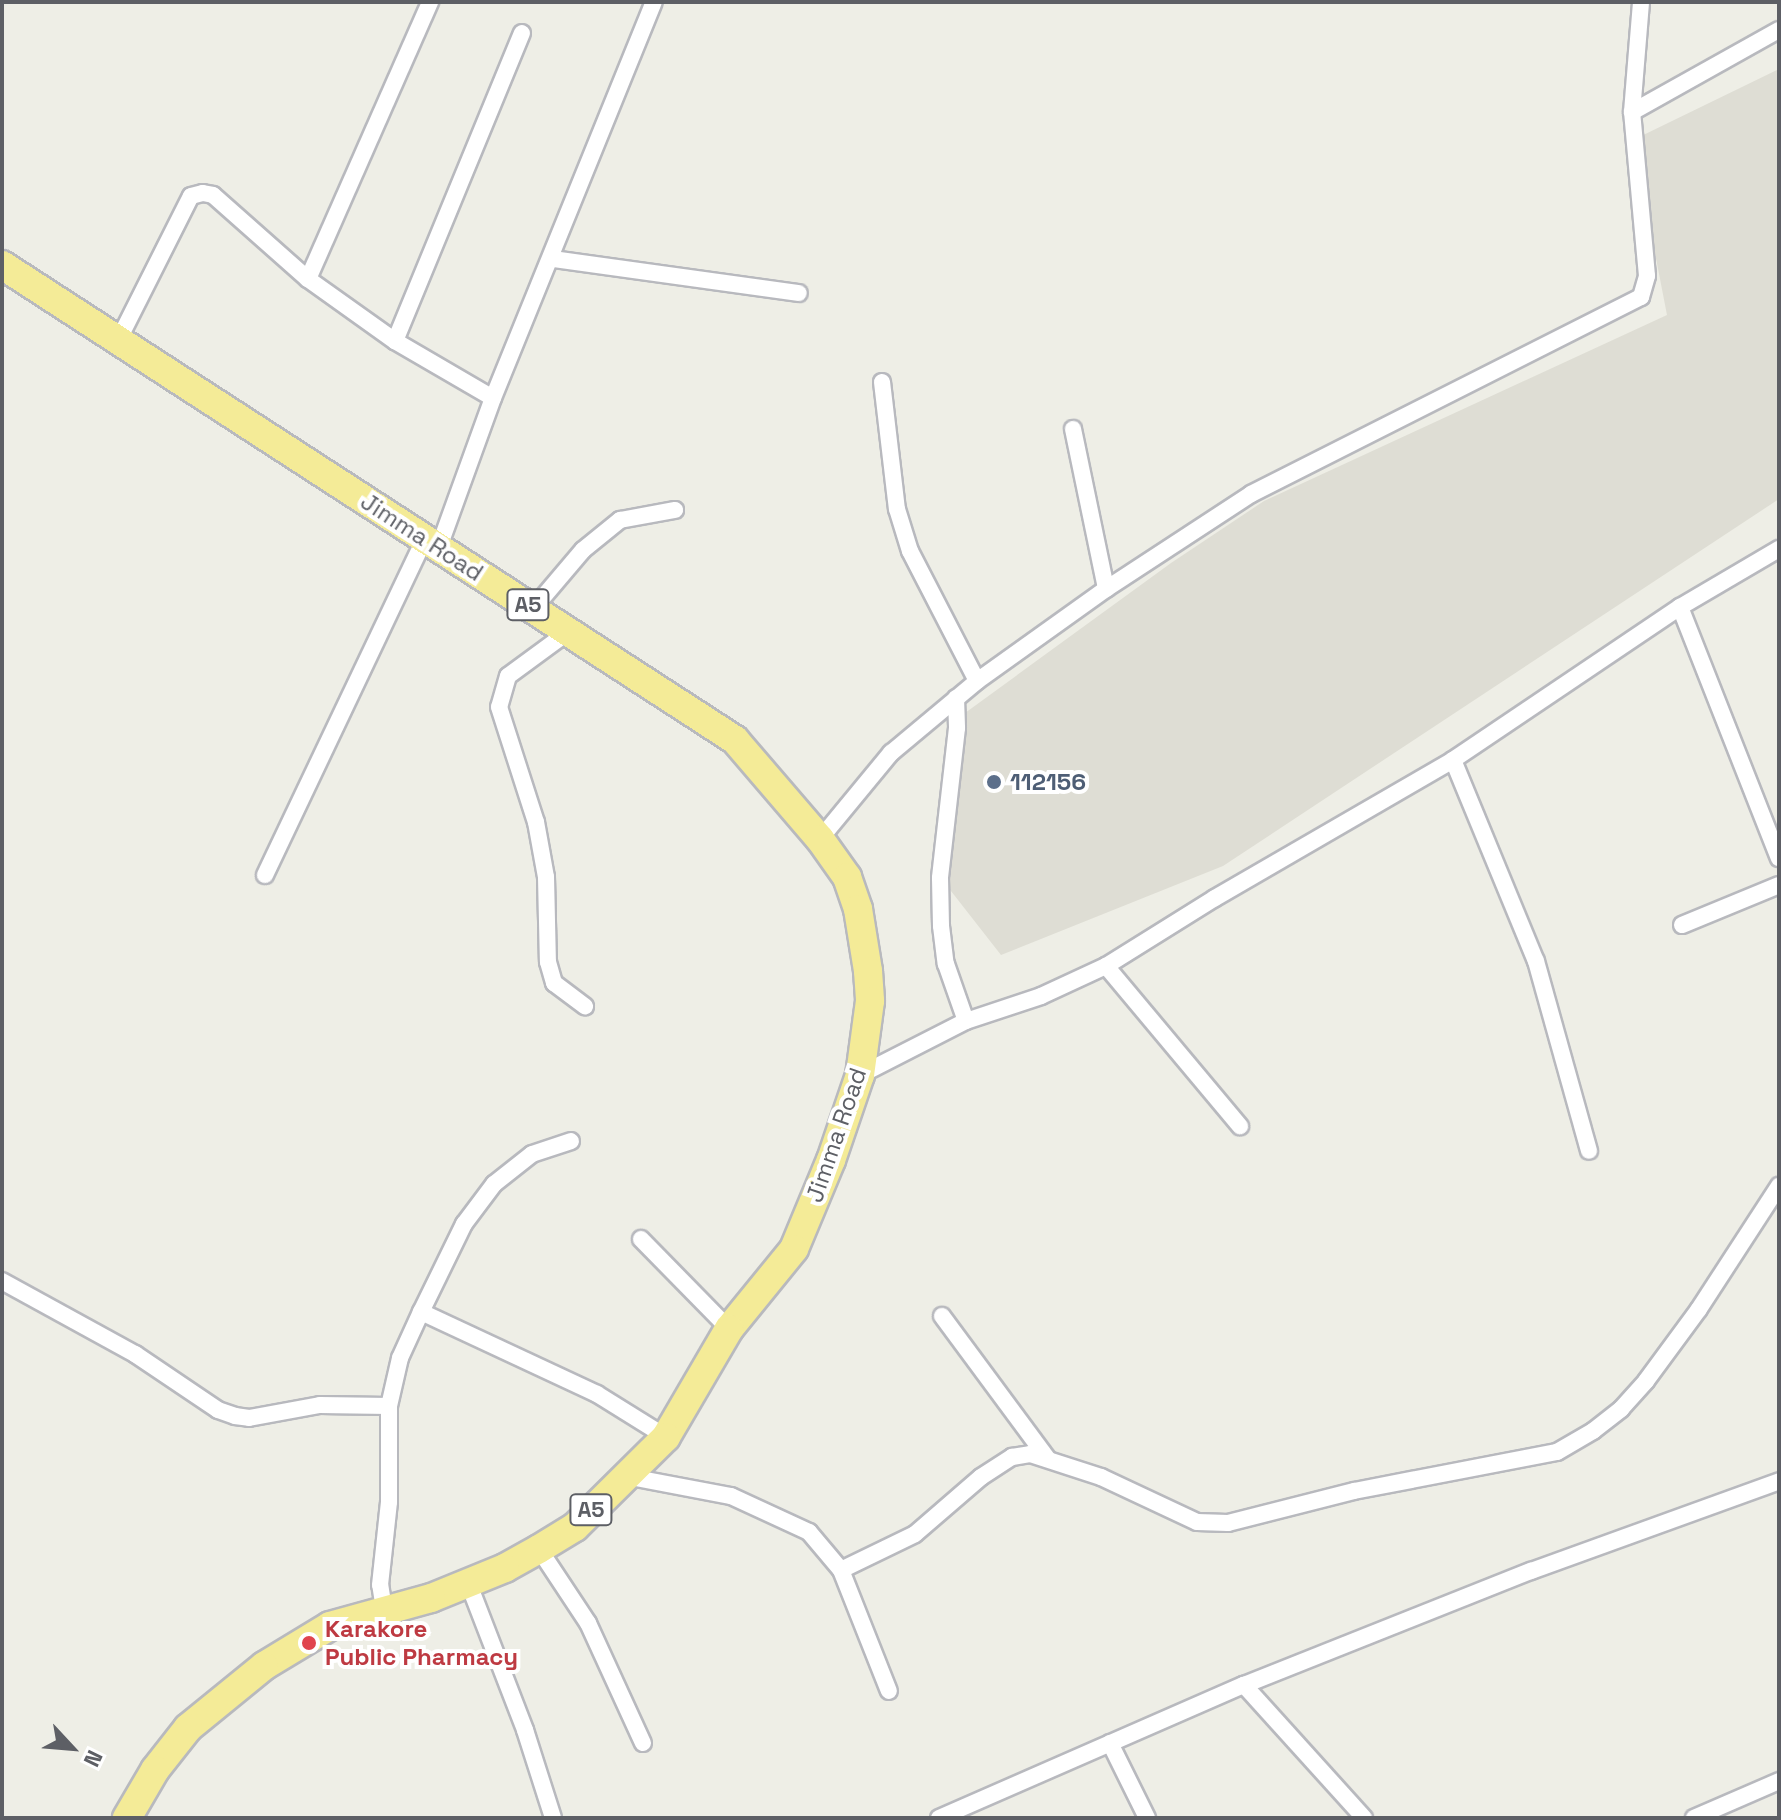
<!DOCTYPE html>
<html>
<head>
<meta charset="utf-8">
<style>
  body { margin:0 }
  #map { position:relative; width:1781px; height:1820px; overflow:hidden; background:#eeeee6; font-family:"Space Grotesk",sans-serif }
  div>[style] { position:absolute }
  .education>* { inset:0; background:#deddd4 }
  .roads { filter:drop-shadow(2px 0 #b8b9be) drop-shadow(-2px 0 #b8b9be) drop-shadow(0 2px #b8b9be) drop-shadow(0 -2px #b8b9be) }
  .street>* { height:16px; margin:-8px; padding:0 8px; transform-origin:8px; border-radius:8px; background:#fff }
  .highway>* { height:28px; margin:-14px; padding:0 14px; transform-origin:14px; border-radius:14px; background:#f4eb97 }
  .dots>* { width:22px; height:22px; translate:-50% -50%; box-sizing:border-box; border:4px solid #fff; border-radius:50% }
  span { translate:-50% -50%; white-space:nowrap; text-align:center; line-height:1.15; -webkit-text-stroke:8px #fff; paint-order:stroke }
  .shield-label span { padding:2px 6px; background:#fff; border:2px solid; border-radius:6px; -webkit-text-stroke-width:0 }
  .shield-label { font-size:22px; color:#5d5f65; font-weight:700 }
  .street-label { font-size:24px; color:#5d5f65 }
  .service-label { font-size:24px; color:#4e5e75; font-weight:700 }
  .left { translate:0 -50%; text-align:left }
  .health-label { font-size:24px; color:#be3a42; font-weight:700 }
  .frame { position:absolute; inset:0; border:4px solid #5d5f65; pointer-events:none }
  .north { position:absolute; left:32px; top:1708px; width:80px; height:80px; -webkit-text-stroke:6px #fff; paint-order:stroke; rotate:116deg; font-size:22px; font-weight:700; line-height:32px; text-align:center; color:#5d5f65 }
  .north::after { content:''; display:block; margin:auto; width:28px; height:36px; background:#5d5f65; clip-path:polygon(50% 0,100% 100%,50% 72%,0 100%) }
</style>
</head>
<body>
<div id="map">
  <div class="education">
    <div style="clip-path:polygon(1779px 69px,1779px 499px,1223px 866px,1001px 955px,933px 868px,965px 713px,1171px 563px,1264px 501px,1667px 315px,1633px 140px)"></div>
  </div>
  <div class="roads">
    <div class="street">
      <div style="left:1632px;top:112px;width:168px;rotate:-29.2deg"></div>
      <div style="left:553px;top:259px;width:248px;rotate:7.9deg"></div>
      <div style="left:308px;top:279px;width:303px;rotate:-66.2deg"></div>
      <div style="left:118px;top:341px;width:162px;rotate:-63.3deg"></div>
      <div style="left:191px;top:196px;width:12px;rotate:-14deg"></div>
      <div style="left:203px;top:193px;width:10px;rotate:11deg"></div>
      <div style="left:213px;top:195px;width:127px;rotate:41.5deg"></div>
      <div style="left:308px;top:279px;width:107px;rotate:35.5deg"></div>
      <div style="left:395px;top:341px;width:113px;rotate:30.2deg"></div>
      <div style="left:395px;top:341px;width:333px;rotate:-67.6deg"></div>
      <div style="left:882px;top:382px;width:128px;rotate:83.3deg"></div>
      <div style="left:897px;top:509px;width:44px;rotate:72.8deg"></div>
      <div style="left:910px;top:551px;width:146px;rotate:62.7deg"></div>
      <div style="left:1073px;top:429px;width:163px;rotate:78.3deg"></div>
      <div style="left:439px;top:547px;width:158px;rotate:-70.1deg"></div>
      <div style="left:493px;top:398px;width:427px;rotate:-67.9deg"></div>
      <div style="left:1680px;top:607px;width:270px;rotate:68.5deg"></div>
      <div style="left:533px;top:609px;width:77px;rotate:-49.7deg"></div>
      <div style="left:583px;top:550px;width:48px;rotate:-39deg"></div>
      <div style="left:620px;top:520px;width:56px;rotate:-10.3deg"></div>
      <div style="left:568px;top:632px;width:74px;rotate:143.7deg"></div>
      <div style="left:508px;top:676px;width:32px;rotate:106deg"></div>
      <div style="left:499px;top:707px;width:121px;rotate:72.2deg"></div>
      <div style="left:536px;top:822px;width:56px;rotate:79.7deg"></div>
      <div style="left:546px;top:877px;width:85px;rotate:88.7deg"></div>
      <div style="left:548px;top:962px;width:22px;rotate:74deg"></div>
      <div style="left:554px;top:983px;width:39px;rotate:37deg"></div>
      <div style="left:956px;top:698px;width:30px;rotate:88deg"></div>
      <div style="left:957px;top:728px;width:151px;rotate:96.5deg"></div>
      <div style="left:940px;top:878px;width:48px;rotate:88.8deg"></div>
      <div style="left:941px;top:926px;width:38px;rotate:83deg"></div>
      <div style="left:946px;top:964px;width:60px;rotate:70.7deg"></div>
      <div style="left:1453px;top:760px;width:217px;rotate:67.6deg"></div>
      <div style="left:1536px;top:961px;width:197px;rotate:74.4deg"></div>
      <div style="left:820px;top:839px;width:112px;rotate:-50.5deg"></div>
      <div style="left:891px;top:753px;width:112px;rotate:-39.9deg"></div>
      <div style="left:977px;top:681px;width:158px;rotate:-35.5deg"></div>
      <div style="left:1106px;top:589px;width:173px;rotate:-33.2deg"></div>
      <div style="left:1251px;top:494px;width:437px;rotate:-26.8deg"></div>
      <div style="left:1641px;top:297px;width:22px;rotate:-74deg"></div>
      <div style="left:1647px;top:276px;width:165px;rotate:-95.2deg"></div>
      <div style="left:1632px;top:112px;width:110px;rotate:-85.3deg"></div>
      <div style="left:265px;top:875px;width:373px;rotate:-64.6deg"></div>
      <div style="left:1682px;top:925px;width:105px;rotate:-22.4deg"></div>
      <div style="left:1106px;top:966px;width:209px;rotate:50.1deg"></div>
      <div style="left:860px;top:1075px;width:119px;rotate:-27deg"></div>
      <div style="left:966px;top:1021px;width:79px;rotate:-18.4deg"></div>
      <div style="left:1041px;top:996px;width:72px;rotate:-24.8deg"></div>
      <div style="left:1106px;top:966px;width:128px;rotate:-32deg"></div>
      <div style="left:1215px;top:898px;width:275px;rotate:-30.1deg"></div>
      <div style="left:1453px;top:760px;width:274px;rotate:-34deg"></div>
      <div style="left:1680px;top:607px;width:115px;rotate:-30.4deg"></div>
      <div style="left:641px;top:1239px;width:126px;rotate:45.6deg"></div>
      <div style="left:2px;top:1281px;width:152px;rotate:28.8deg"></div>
      <div style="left:135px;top:1354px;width:100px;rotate:34deg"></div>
      <div style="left:218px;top:1410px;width:18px;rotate:19deg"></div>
      <div style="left:235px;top:1416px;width:14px;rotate:8deg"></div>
      <div style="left:249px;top:1418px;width:72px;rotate:-10.4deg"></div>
      <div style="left:320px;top:1405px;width:69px;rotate:0.8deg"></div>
      <div style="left:421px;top:1312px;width:98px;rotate:-64deg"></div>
      <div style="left:464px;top:1224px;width:50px;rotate:-53.1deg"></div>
      <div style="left:494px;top:1184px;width:48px;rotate:-38.3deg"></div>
      <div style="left:532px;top:1154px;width:41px;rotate:-18.4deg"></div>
      <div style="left:942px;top:1316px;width:177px;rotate:53.5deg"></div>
      <div style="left:625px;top:1476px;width:108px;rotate:10.7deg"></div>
      <div style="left:731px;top:1496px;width:86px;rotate:24.8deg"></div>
      <div style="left:809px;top:1532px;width:50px;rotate:49.9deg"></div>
      <div style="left:841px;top:1570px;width:130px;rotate:68.4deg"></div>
      <div style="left:539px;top:1549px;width:89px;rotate:56.5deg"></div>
      <div style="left:588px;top:1623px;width:132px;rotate:65.4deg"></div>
      <div style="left:841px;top:1570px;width:82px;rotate:-25.9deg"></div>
      <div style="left:915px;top:1534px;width:87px;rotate:-40.8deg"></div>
      <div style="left:981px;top:1477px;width:37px;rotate:-33deg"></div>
      <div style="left:1012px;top:1457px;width:18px;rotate:-9deg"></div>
      <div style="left:1030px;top:1454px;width:75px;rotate:17.9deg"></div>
      <div style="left:1101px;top:1477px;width:106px;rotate:25.1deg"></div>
      <div style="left:1197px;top:1522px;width:31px;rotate:2deg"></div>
      <div style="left:1228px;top:1523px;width:130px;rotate:-14.3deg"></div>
      <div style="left:1354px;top:1491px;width:207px;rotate:-10.9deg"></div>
      <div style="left:1557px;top:1452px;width:42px;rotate:-30.3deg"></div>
      <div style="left:1593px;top:1431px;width:36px;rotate:-38deg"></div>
      <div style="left:1621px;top:1409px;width:38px;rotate:-48deg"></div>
      <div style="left:1646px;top:1381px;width:89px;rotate:-53.6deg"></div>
      <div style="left:1699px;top:1309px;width:147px;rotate:-57deg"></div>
      <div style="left:468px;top:1582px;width:159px;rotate:68.9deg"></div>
      <div style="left:525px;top:1730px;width:92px;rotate:72.3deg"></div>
      <div style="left:384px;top:1609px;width:24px;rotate:-99deg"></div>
      <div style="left:380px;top:1585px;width:83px;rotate:-83.8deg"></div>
      <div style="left:389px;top:1502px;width:96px;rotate:-90deg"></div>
      <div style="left:389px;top:1406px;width:49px;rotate:-77.1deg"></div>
      <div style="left:400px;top:1358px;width:51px;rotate:-65.5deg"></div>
      <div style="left:421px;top:1312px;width:194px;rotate:25deg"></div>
      <div style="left:597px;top:1394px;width:81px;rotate:31.9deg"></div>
      <div style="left:1244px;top:1685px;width:179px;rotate:47.9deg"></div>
      <div style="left:1110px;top:1743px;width:84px;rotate:63.7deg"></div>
      <div style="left:939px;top:1818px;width:333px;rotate:-23.6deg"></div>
      <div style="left:1244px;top:1685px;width:309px;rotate:-21.7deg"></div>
      <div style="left:1531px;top:1571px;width:264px;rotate:-19.9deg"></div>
      <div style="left:1694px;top:1818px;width:93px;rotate:-23.5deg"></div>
    </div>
    <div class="highway">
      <div style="left:2px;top:265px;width:873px;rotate:32.94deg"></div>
      <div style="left:735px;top:740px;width:130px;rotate:49.4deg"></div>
      <div style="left:820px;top:839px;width:47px;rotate:54.6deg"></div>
      <div style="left:847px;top:877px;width:34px;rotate:71deg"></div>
      <div style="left:858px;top:909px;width:63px;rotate:80.8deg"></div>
      <div style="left:868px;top:971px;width:30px;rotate:86deg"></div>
      <div style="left:870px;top:1001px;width:75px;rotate:97.7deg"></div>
      <div style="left:860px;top:1075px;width:90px;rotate:108.8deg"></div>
      <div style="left:831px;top:1160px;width:96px;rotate:112.6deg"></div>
      <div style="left:794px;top:1249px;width:103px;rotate:129.1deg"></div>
      <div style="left:729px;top:1329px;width:125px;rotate:120.3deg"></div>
      <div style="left:666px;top:1437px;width:128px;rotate:135.3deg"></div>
      <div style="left:575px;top:1527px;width:42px;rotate:148.6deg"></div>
      <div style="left:539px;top:1549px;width:39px;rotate:151deg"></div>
      <div style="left:505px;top:1568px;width:80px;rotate:157.9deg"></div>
      <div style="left:431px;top:1598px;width:105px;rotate:164.5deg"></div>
      <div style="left:330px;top:1626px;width:77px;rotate:148.8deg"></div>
      <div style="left:264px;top:1666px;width:98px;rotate:140.8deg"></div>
      <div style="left:188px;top:1728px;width:53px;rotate:128.2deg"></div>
      <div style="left:155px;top:1770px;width:56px;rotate:120.3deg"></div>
    </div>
  </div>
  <div class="dots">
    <div style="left:994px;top:782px;background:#5c6f8a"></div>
    <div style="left:309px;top:1643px;background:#e0444e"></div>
  </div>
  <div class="shield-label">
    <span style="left:528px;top:605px">A5</span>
    <span style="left:591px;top:1510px">A5</span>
  </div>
  <div class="street-label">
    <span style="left:422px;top:537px;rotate:33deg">Jimma Road</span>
    <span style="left:836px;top:1135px;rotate:-71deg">Jimma Road</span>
  </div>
  <div class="service-label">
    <span class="left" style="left:1010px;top:782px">112156</span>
  </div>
  <div class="health-label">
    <span class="left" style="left:325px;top:1643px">Karakore<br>Public Pharmacy</span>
  </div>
  <div class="frame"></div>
  <div class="north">N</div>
</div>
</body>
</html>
